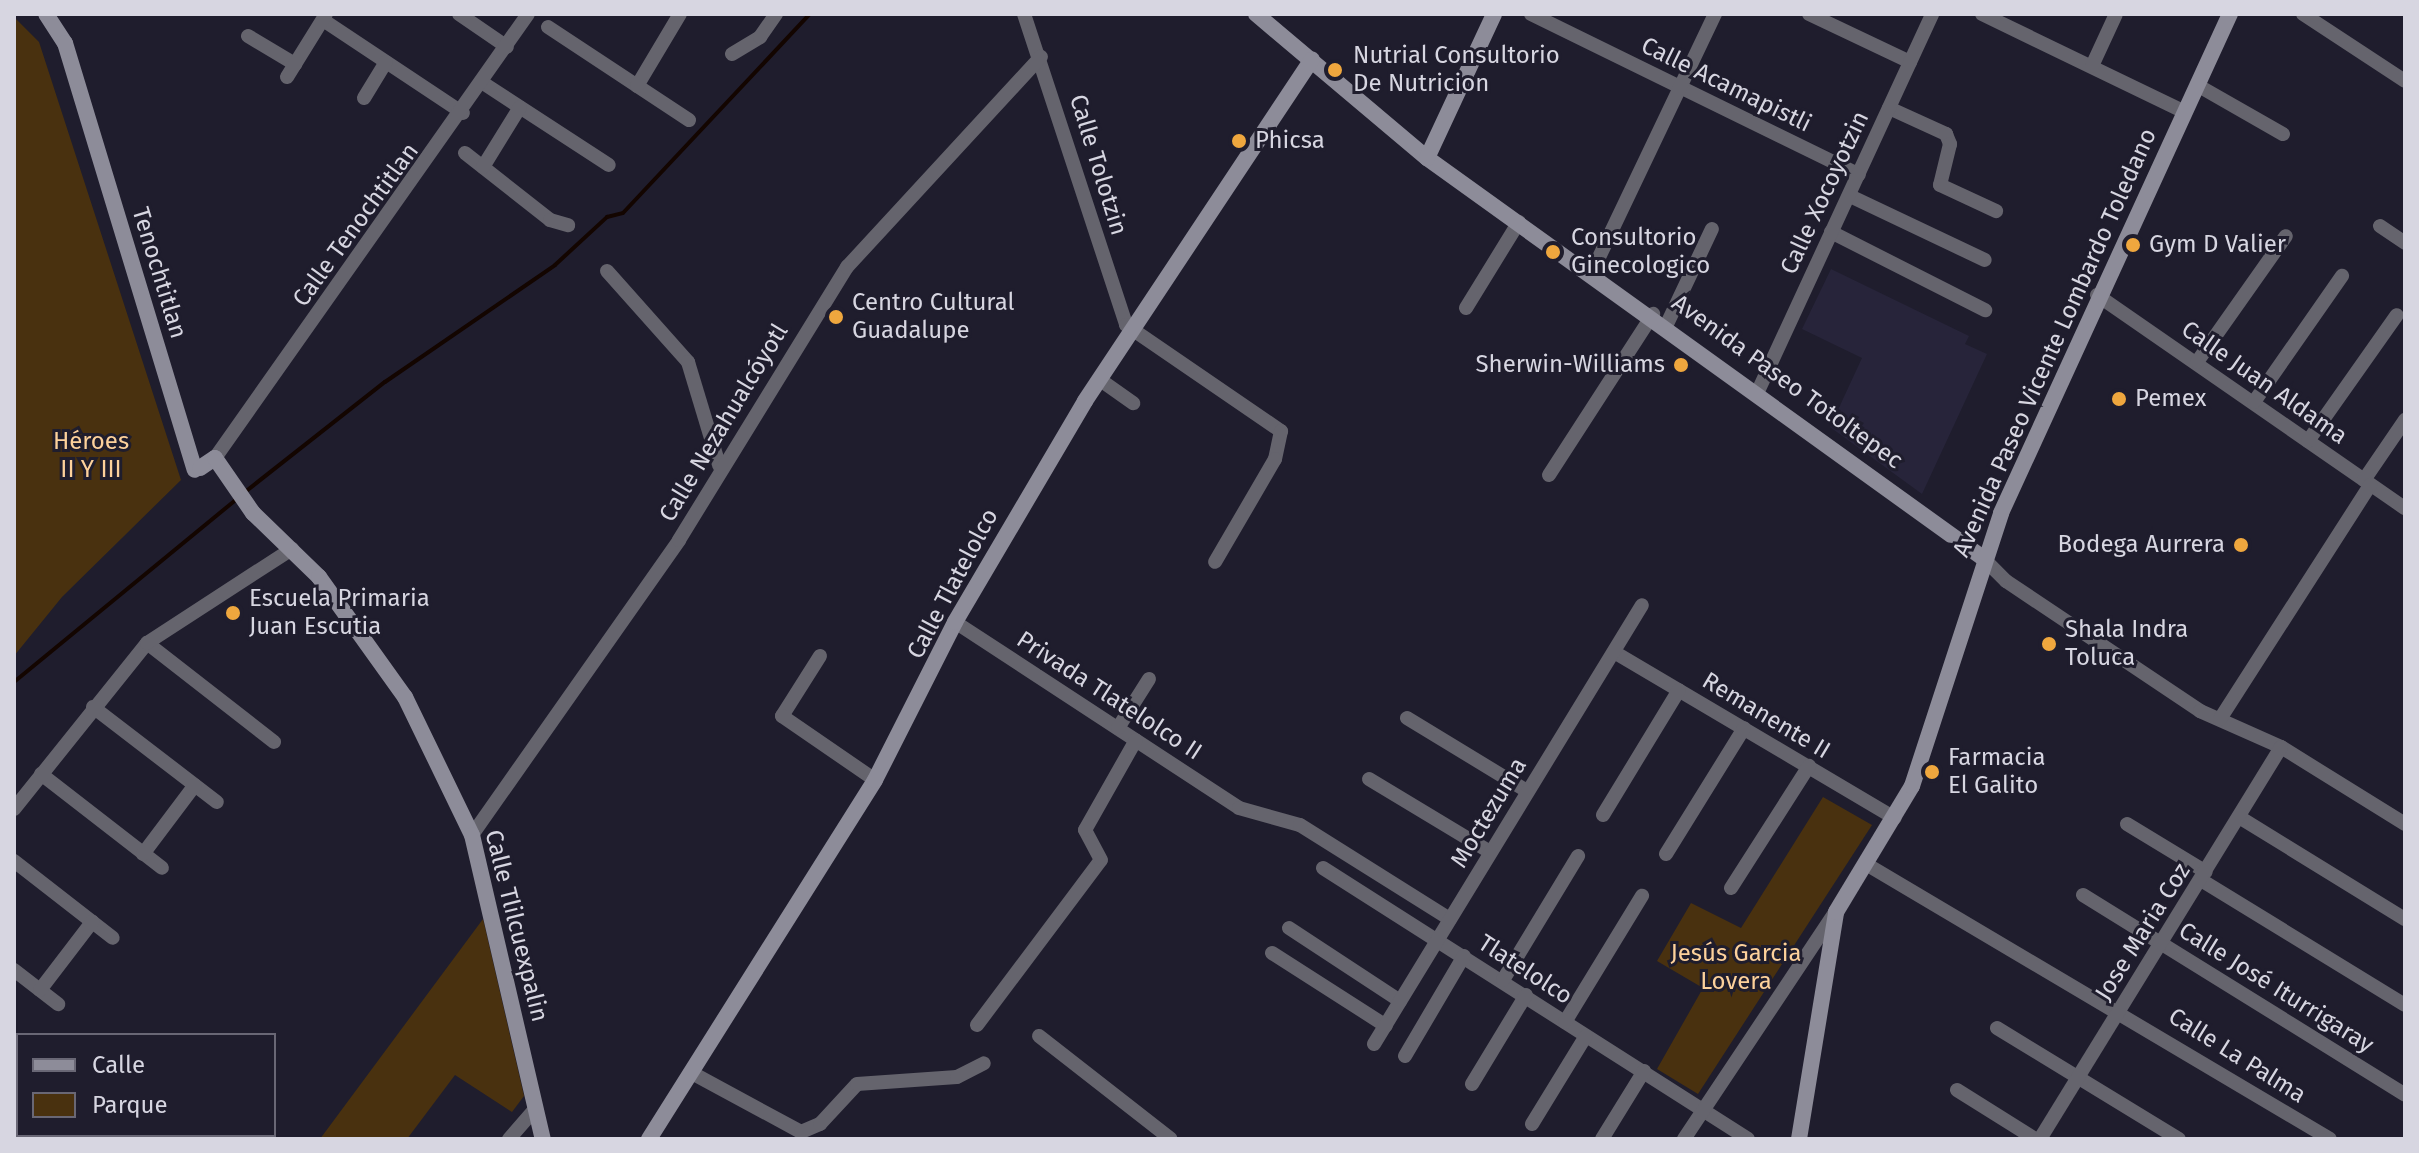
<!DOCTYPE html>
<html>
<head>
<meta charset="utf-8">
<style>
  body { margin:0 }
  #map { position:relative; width:2419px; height:1153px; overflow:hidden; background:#1f1d2d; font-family:"Fira Sans",sans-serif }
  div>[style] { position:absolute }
  .built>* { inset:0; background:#27243a }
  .green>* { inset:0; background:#49310f }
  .stream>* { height:4px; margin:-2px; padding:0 2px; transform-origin:2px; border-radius:2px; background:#130500 }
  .street>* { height:14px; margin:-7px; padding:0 7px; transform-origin:7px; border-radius:7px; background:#65646d }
  .secondary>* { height:16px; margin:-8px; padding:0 8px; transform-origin:8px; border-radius:8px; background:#8d8c99 }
  .dots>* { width:22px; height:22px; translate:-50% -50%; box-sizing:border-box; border:4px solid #1f1d2d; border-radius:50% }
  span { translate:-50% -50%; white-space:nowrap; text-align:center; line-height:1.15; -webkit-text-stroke:6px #1f1d2d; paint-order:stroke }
  .poi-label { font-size:24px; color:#d7d6e1 }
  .left { translate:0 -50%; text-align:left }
  .right { translate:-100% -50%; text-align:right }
  .street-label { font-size:24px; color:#d7d6e1 }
  .park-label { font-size:24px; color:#fdd19b }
  .frame { position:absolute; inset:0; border:16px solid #d7d6e1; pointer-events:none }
  .legend { position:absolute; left:16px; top:1033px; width:260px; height:104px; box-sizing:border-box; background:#1f1d2d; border:2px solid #696775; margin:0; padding:10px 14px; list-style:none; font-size:24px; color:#d7d6e1 }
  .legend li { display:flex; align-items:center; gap:16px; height:40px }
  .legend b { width:40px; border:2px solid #696775 }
</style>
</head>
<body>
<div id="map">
  <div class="built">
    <div style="clip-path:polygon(1831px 269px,1969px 336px,1965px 344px,1987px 354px,1922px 494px,1830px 427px,1862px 358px,1802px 329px)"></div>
  </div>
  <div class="green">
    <div style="clip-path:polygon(14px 17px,39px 42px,181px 480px,62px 597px,14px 656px)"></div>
    <div style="clip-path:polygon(1823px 797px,1872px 825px,1698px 1094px,1657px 1069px,1703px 988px,1657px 961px,1691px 903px,1741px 928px)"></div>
    <div style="clip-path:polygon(483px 919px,524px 1096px,512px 1112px,455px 1075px,407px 1139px,320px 1139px)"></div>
  </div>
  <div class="stream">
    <div style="left:245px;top:492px;width:178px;rotate:-38.2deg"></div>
    <div style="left:385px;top:382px;width:206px;rotate:-34.5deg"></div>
    <div style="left:555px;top:265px;width:71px;rotate:-42.7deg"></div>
    <div style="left:607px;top:217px;width:16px;rotate:-14deg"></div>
    <div style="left:623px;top:213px;width:273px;rotate:-46.8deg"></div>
    <div style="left:14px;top:682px;width:290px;rotate:-39.4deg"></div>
  </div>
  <div class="street">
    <div style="left:459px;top:14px;width:58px;rotate:34.5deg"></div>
    <div style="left:1024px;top:14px;width:327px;rotate:71.8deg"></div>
    <div style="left:1126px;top:325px;width:188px;rotate:34.4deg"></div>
    <div style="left:1281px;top:431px;width:29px;rotate:102deg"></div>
    <div style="left:1275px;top:459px;width:119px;rotate:120.2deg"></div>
    <div style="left:1531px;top:14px;width:365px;rotate:26.1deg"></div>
    <div style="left:1809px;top:14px;width:112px;rotate:25.4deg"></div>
    <div style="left:1982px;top:14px;width:225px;rotate:25.8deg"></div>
    <div style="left:2303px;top:14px;width:122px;rotate:33.3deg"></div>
    <div style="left:323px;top:20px;width:168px;rotate:33.6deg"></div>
    <div style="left:548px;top:27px;width:169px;rotate:33.4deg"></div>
    <div style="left:248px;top:36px;width:55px;rotate:30.8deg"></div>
    <div style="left:732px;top:54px;width:33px;rotate:-31deg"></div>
    <div style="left:760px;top:37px;width:28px;rotate:-55deg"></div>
    <div style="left:2092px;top:66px;width:57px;rotate:-65.2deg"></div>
    <div style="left:287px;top:77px;width:74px;rotate:-58.2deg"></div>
    <div style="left:483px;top:83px;width:150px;rotate:33.1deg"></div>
    <div style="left:2197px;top:85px;width:99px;rotate:29.7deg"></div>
    <div style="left:637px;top:86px;width:84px;rotate:-59.2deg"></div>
    <div style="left:364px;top:98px;width:42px;rotate:-58.6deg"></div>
    <div style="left:1889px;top:108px;width:63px;rotate:24.5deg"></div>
    <div style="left:1946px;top:134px;width:11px;rotate:68deg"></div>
    <div style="left:1950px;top:144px;width:42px;rotate:103.7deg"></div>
    <div style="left:1940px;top:185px;width:62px;rotate:24.9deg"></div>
    <div style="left:465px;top:153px;width:108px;rotate:38.2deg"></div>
    <div style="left:550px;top:220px;width:19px;rotate:16deg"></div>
    <div style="left:483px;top:167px;width:70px;rotate:-58.3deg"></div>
    <div style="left:1850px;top:196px;width:149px;rotate:25.4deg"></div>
    <div style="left:2380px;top:226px;width:30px;rotate:34deg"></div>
    <div style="left:1831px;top:232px;width:173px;rotate:26.9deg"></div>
    <div style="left:607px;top:271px;width:122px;rotate:48.3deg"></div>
    <div style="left:688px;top:362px;width:108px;rotate:73.2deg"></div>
    <div style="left:1592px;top:272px;width:286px;rotate:-64.5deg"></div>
    <div style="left:2097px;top:295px;width:374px;rotate:34.7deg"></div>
    <div style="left:1466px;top:308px;width:101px;rotate:-58.4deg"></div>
    <div style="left:1667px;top:324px;width:105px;rotate:-64.7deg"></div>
    <div style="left:2197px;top:362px;width:154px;rotate:-54.8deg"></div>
    <div style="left:1099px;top:379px;width:42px;rotate:35.2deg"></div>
    <div style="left:1759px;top:389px;width:413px;rotate:-65.2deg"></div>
    <div style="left:2254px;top:402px;width:154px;rotate:-55.1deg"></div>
    <div style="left:2308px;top:441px;width:154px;rotate:-54.8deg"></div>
    <div style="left:215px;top:458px;width:543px;rotate:-54.82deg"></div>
    <div style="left:1549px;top:475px;width:192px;rotate:-57.1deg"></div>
    <div style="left:2364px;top:480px;width:73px;rotate:-55.7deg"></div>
    <div style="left:1983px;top:558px;width:33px;rotate:45deg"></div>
    <div style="left:2006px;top:581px;width:234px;rotate:33.8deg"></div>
    <div style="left:2200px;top:711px;width:89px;rotate:24deg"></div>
    <div style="left:2281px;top:747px;width:146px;rotate:31.8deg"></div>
    <div style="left:955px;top:622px;width:339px;rotate:33.2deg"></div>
    <div style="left:1239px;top:808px;width:63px;rotate:15.6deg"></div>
    <div style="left:1300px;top:825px;width:177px;rotate:32.1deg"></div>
    <div style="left:147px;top:643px;width:161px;rotate:37.9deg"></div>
    <div style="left:1614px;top:652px;width:326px;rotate:30.6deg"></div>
    <div style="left:820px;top:656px;width:71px;rotate:122.3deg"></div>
    <div style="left:782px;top:716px;width:113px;rotate:34.5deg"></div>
    <div style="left:93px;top:707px;width:156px;rotate:37.5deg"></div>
    <div style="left:1407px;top:718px;width:140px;rotate:31.3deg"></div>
    <div style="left:2220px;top:719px;width:278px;rotate:-57.3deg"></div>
    <div style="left:1118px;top:728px;width:58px;rotate:-57.7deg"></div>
    <div style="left:41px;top:774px;width:153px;rotate:37.8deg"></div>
    <div style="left:1369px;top:779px;width:141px;rotate:31.1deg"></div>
    <div style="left:14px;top:809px;width:213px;rotate:-51.3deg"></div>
    <div style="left:147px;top:643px;width:173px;rotate:-33deg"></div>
    <div style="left:1603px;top:815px;width:146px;rotate:-58.7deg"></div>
    <div style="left:2239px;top:817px;width:195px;rotate:31.6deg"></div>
    <div style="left:2127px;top:824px;width:92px;rotate:31.3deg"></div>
    <div style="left:472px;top:835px;width:360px;rotate:-54.9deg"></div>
    <div style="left:679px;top:540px;width:321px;rotate:-58.4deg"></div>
    <div style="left:847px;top:267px;width:286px;rotate:-47.3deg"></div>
    <div style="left:143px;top:854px;width:86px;rotate:-53deg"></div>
    <div style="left:1666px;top:854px;width:148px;rotate:-58.2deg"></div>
    <div style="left:14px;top:861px;width:125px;rotate:37.9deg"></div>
    <div style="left:1866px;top:864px;width:539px;rotate:30.65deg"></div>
    <div style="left:1323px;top:868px;width:504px;rotate:32.52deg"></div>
    <div style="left:2201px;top:880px;width:239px;rotate:31.5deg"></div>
    <div style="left:1731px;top:888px;width:145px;rotate:-57.4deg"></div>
    <div style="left:2083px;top:895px;width:379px;rotate:31.8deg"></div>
    <div style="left:1289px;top:928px;width:133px;rotate:33.3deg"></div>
    <div style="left:1272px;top:953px;width:135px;rotate:32.6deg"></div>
    <div style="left:14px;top:970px;width:56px;rotate:37.7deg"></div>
    <div style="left:1503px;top:980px;width:145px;rotate:-58.8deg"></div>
    <div style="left:40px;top:990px;width:86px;rotate:-52.6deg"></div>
    <div style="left:1565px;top:1022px;width:148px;rotate:-58.6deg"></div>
    <div style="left:977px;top:1025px;width:206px;rotate:-53.1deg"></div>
    <div style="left:1101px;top:860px;width:34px;rotate:-118deg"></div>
    <div style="left:1085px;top:830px;width:103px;rotate:-60.5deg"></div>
    <div style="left:1997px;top:1028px;width:213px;rotate:31.4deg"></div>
    <div style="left:1039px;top:1036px;width:167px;rotate:38deg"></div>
    <div style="left:1374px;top:1044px;width:514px;rotate:-58.6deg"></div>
    <div style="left:1405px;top:1056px;width:116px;rotate:-59.5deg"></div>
    <div style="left:692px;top:1073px;width:124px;rotate:28.4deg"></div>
    <div style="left:801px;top:1132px;width:21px;rotate:-23deg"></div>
    <div style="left:820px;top:1124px;width:54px;rotate:-47.2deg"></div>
    <div style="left:857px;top:1084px;width:100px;rotate:-4deg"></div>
    <div style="left:957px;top:1077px;width:30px;rotate:-27deg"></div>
    <div style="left:1472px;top:1084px;width:104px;rotate:-58.8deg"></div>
    <div style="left:1957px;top:1090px;width:92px;rotate:32.1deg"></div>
    <div style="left:1532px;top:1124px;width:103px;rotate:-58.5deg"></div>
    <div style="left:509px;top:1139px;width:38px;rotate:-49deg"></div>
    <div style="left:1602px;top:1139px;width:80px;rotate:-58.3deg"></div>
    <div style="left:1684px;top:1139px;width:272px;rotate:-56.3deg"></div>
    <div style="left:2040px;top:1139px;width:460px;rotate:-58.4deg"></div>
  </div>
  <div class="secondary">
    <div style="left:46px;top:14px;width:35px;rotate:57deg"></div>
    <div style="left:65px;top:43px;width:446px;rotate:73.1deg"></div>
    <div style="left:1256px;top:14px;width:224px;rotate:40.1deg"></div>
    <div style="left:1427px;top:158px;width:685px;rotate:35.73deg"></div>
    <div style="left:1427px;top:158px;width:159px;rotate:-65deg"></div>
    <div style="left:200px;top:468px;width:18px;rotate:-34deg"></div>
    <div style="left:215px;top:458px;width:67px;rotate:55.4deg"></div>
    <div style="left:253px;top:513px;width:92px;rotate:44.1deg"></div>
    <div style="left:319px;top:577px;width:148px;rotate:54.4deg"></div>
    <div style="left:405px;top:697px;width:153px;rotate:64.1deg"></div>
    <div style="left:472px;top:835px;width:312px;rotate:76.9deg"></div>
    <div style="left:649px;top:1139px;width:424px;rotate:-57.8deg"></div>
    <div style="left:875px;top:780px;width:177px;rotate:-63.1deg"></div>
    <div style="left:955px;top:622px;width:256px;rotate:-59.5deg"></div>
    <div style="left:1085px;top:401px;width:410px;rotate:-56.4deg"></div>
    <div style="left:1799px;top:1139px;width:230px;rotate:-80.7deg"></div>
    <div style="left:1836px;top:912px;width:147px;rotate:-58.9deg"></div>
    <div style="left:1912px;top:786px;width:287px;rotate:-71.9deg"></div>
    <div style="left:2001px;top:513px;width:549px;rotate:-65.35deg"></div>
  </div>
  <div class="dots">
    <div style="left:1335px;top:70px;background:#efa73e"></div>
    <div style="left:1239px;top:141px;background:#efa73e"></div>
    <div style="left:2133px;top:245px;background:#efa73e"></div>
    <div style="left:1553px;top:252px;background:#efa73e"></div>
    <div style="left:836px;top:317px;background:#efa73e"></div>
    <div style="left:1681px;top:365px;background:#efa73e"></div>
    <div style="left:2119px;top:399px;background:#efa73e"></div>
    <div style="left:2241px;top:545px;background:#efa73e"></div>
    <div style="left:233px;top:613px;background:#efa73e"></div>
    <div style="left:2049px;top:644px;background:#efa73e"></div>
    <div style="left:1932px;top:772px;background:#efa73e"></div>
  </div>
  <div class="poi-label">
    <span class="left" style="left:1353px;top:70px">Nutrial Consultorio<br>De Nutricion</span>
    <span class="left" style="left:1255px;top:141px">Phicsa</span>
    <span class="left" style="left:1571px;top:252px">Consultorio<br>Ginecologico</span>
    <span class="left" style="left:2149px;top:245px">Gym D Valier</span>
    <span class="left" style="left:852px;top:317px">Centro Cultural<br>Guadalupe</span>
    <span class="right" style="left:1665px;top:365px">Sherwin-Williams</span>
    <span class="left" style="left:2135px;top:399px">Pemex</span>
    <span class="right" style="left:2225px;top:545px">Bodega Aurrera</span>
    <span class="left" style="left:249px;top:613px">Escuela Primaria<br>Juan Escutia</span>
    <span class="left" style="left:2065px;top:644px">Shala Indra<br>Toluca</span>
    <span class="left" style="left:1948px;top:772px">Farmacia<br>El Galito</span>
  </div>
  <div class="street-label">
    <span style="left:1726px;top:85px;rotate:26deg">Calle Acamapistli</span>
    <span style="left:1098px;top:165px;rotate:73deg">Calle Tolotzin</span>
    <span style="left:1825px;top:193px;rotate:-65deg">Calle Xocoyotzin</span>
    <span style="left:356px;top:225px;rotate:-54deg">Calle Tenochtitlan</span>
    <span style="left:159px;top:273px;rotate:73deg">Tenochtitlan</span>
    <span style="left:2055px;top:343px;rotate:-66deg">Avenida Paseo Vicente Lombardo Toledano</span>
    <span style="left:1787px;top:382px;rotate:36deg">Avenida Paseo Totoltepec</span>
    <span style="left:2264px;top:383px;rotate:35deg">Calle Juan Aldama</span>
    <span style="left:724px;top:423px;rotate:-59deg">Calle Nezahualcóyotl</span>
    <span style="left:953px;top:584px;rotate:-62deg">Calle Tlatelolco</span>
    <span style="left:1109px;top:696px;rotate:33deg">Privada Tlatelolco II</span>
    <span style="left:1766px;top:716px;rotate:31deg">Remanente II</span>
    <span style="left:1489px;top:813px;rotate:-59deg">Moctezuma</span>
    <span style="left:516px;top:926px;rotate:76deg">Calle Tlilcuexpalin</span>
    <span style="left:2143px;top:932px;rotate:-58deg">Jose Maria Coz</span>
    <span style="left:1525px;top:970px;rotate:33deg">Tlatelolco</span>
    <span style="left:2276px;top:988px;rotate:32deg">Calle José Iturrigaray</span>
    <span style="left:2237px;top:1056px;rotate:32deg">Calle La Palma</span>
  </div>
  <div class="park-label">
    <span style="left:91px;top:456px">Héroes<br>II Y III</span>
    <span style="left:1736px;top:968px">Jesús Garcia<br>Lovera</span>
  </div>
  <div class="frame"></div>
  <ul class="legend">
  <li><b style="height:10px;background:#8d8c99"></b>Calle</li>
  <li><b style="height:22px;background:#49310f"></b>Parque</li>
  </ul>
</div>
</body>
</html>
